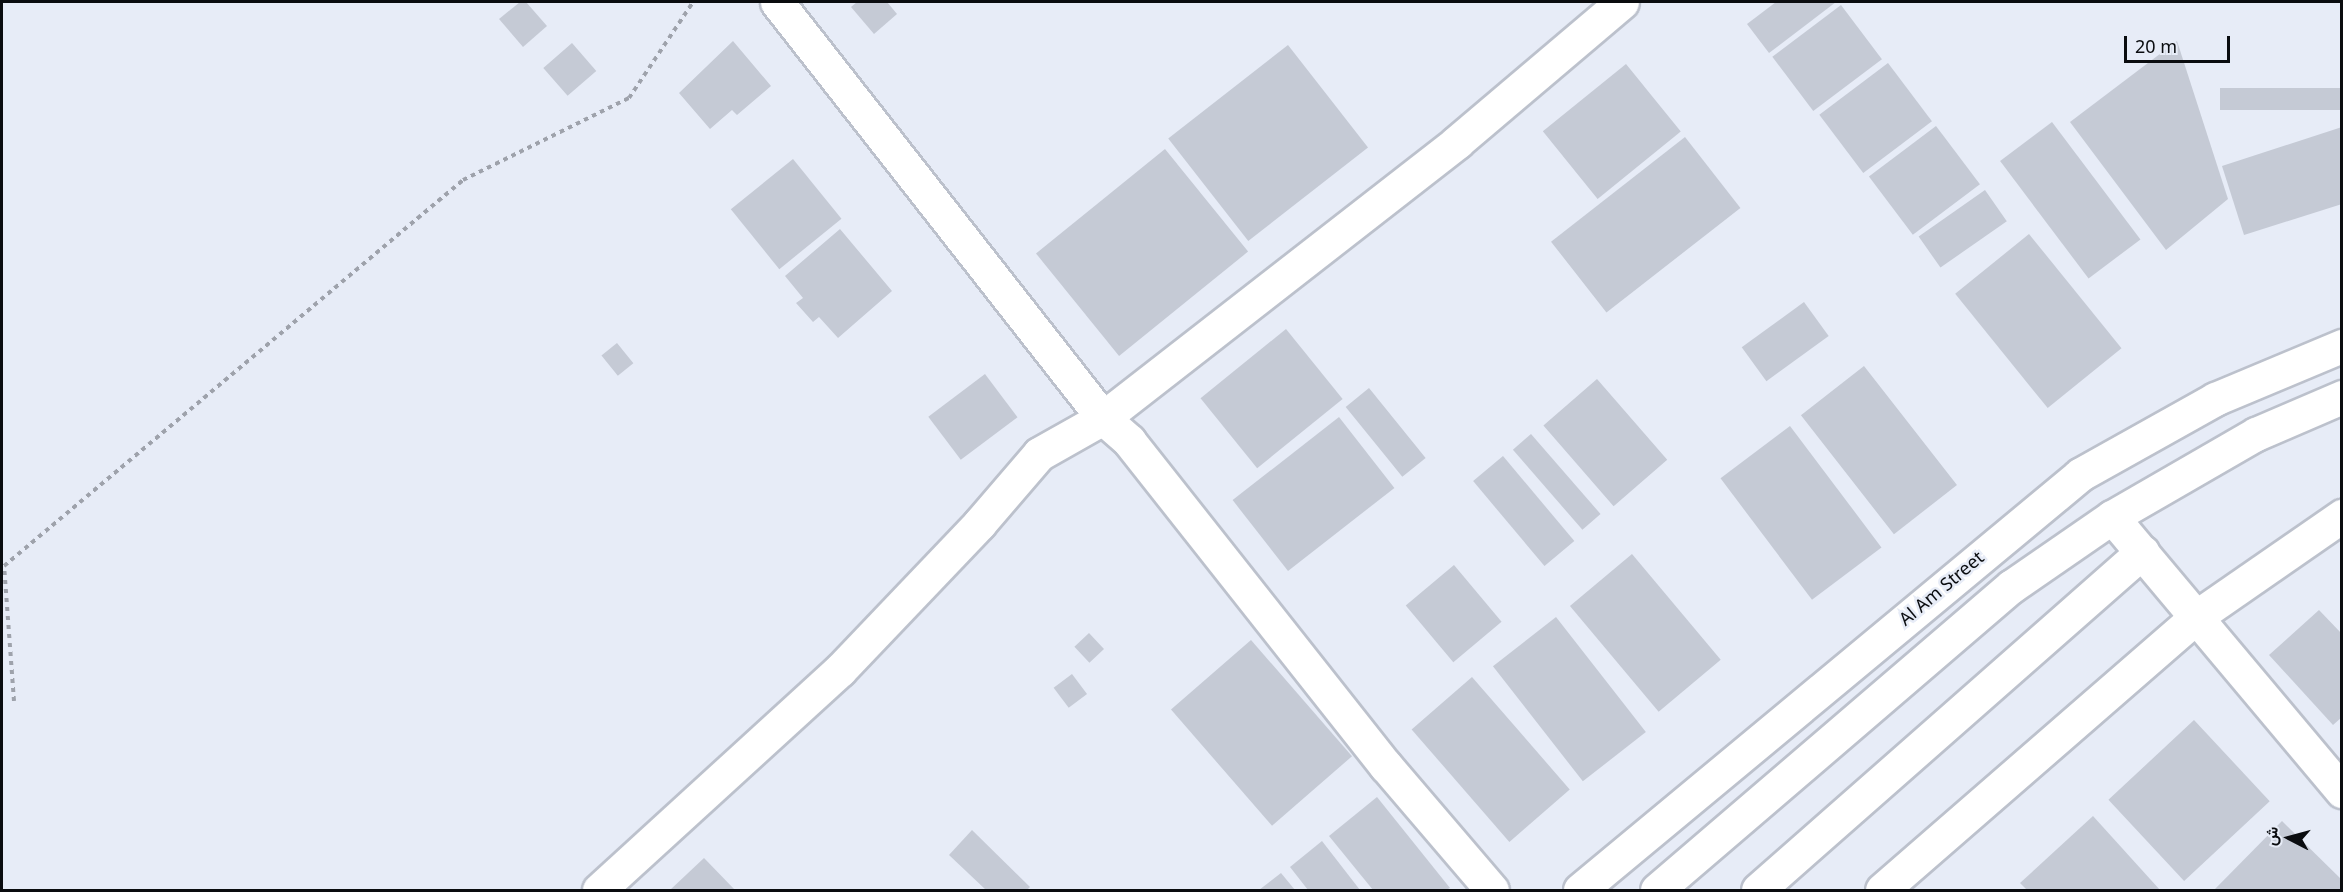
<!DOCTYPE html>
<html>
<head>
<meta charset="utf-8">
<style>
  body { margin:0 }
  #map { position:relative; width:2343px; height:892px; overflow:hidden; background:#e7ecf7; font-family:"Noto Sans",Vazirmatn,sans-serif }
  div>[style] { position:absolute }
  .building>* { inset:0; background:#c5cad5; transform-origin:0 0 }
  .path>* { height:4px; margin-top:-2px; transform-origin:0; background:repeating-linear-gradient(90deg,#9ea2ab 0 4.5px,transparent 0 9px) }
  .roads { filter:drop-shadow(2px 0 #bcc1cc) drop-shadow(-2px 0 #bcc1cc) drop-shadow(0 2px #bcc1cc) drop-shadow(0 -2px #bcc1cc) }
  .minor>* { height:33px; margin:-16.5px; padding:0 16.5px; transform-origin:16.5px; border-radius:16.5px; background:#fff }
  .major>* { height:33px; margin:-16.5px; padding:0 16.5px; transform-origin:16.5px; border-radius:16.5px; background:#fff }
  span { translate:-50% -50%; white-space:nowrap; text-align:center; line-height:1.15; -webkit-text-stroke:5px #e7ecf7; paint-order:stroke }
  .street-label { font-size:18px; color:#0a0c0f }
  .frame { position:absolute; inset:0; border:3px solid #0a0c0f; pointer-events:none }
  .north { position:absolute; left:2259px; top:808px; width:60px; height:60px; -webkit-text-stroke:4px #e7ecf7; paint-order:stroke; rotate:276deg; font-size:16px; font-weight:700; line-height:24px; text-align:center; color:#0a0c0f }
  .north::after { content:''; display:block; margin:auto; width:21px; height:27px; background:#0a0c0f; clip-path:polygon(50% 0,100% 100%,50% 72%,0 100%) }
  .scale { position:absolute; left:2124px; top:36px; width:106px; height:27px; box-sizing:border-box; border:3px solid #0a0c0f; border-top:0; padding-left:8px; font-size:18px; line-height:21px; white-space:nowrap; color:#0a0c0f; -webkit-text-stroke:4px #e7ecf7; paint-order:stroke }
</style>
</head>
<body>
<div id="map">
  <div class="building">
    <div style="clip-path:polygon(520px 2px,526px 2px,547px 26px,523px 47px,499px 19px)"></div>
    <div style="clip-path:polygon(857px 2px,887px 2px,897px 14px,874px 34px,851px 7px)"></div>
    <div style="clip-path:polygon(1776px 2px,1836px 2px,1769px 53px,1747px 24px)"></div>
    <div style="left:1841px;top:5px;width:68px;height:86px;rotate:53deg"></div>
    <div style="clip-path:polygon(733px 41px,771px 86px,737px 115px,732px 110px,710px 129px,679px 93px)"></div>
    <div style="clip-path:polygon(2177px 41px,2228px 199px,2166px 250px,2070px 122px)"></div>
    <div style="left:572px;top:43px;width:37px;height:38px;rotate:49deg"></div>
    <div style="left:1288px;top:45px;width:130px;height:152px;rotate:52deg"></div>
    <div style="left:1888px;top:63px;width:73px;height:86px;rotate:53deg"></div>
    <div style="left:1626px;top:64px;width:87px;height:107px;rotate:51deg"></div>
    <div style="left:2342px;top:88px;width:22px;height:122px;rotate:90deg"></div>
    <div style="left:2052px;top:122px;width:147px;height:65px;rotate:53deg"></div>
    <div style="left:1936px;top:126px;width:73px;height:84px;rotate:53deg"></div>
    <div style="clip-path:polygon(2342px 127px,2342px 204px,2244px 235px,2222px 166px)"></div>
    <div style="left:1685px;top:137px;width:90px;height:170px;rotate:52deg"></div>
    <div style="left:1165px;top:149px;width:132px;height:166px;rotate:51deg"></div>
    <div style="left:793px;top:159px;width:77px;height:80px;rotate:51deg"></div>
    <div style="left:1985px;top:190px;width:38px;height:81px;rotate:55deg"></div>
    <div style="clip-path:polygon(840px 229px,892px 291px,838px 338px,819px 317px,813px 322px,796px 303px,803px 298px,785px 276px)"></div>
    <div style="left:2029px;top:234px;width:147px;height:95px;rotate:51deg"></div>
    <div style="left:1804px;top:302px;width:42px;height:77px;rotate:54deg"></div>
    <div style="left:1286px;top:329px;width:90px;height:110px;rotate:51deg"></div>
    <div style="left:617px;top:343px;width:26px;height:20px;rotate:51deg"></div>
    <div style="left:1864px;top:366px;width:151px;height:80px;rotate:52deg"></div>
    <div style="left:985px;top:374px;width:54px;height:71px;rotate:53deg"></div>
    <div style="left:1597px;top:379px;width:107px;height:71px;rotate:49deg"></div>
    <div style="left:1369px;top:388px;width:90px;height:30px;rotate:51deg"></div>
    <div style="left:1339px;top:417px;width:90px;height:135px;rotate:52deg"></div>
    <div style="left:1790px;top:426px;width:152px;height:87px;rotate:53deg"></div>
    <div style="left:1531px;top:434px;width:106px;height:24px;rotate:49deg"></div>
    <div style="left:1503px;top:456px;width:111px;height:39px;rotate:50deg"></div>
    <div style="left:1632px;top:554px;width:138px;height:81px;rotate:50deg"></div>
    <div style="left:1454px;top:565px;width:74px;height:63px;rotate:50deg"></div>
    <div style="clip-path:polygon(2319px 610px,2342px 634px,2342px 717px,2333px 725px,2269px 655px)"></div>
    <div style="left:1556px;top:617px;width:146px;height:80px;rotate:52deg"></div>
    <div style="left:1089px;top:633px;width:22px;height:20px;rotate:47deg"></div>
    <div style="left:1251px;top:640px;width:154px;height:106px;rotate:49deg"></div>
    <div style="left:1072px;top:674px;width:25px;height:23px;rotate:53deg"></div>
    <div style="left:1472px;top:677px;width:149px;height:80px;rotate:49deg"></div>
    <div style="left:2194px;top:720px;width:111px;height:117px;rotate:47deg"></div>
    <div style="clip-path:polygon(1377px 797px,1450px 888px,1446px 890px,1373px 890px,1329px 836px)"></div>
    <div style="clip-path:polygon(2093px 816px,2160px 890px,2027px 890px,2020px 883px)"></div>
    <div style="clip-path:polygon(2282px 821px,2342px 880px,2342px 890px,2214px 890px)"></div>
    <div style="clip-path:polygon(972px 830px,1030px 887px,1027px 890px,986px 890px,949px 855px)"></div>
    <div style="clip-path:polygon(1322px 841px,1360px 890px,1308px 890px,1290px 867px)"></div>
    <div style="clip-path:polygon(704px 858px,735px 890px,670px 890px)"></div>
    <div style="clip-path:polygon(1281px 873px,1295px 890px,1259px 890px)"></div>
  </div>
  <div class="path">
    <div style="left:14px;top:701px;width:135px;rotate:-94.2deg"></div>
    <div style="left:4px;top:566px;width:600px;rotate:-40.06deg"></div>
    <div style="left:463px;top:180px;width:185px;rotate:-26.3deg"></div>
    <div style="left:629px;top:98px;width:115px;rotate:-56.3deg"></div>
  </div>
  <div class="roads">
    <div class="minor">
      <div style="left:777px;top:2px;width:529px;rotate:51.92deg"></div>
      <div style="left:1103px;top:418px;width:449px;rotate:-37.9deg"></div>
      <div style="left:1457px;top:142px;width:216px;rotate:-40.3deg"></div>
      <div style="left:2112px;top:517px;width:358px;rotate:50deg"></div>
      <div style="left:599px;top:890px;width:326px;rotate:-42.4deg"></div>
      <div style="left:840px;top:670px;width:202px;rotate:-46.4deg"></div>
      <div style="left:979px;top:524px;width:92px;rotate:-49.4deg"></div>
      <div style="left:1039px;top:454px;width:73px;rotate:-29.4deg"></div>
      <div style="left:1103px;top:418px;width:35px;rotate:41deg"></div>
      <div style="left:1129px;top:441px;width:414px;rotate:51.7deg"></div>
      <div style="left:1386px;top:766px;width:163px;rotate:49.5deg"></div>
      <div style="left:1758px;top:890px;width:512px;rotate:-41.35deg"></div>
      <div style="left:1882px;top:890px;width:416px;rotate:-41deg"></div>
      <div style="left:2196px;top:617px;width:178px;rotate:-34.7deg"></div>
    </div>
    <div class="major">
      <div style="left:1580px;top:890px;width:651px;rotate:-39.7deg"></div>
      <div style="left:2081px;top:474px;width:154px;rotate:-29.2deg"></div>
      <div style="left:2215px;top:399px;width:138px;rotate:-22.7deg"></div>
      <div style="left:1657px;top:890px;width:467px;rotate:-40.6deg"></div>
      <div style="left:2012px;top:586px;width:121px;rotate:-34.6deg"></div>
      <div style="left:2112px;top:517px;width:166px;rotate:-30deg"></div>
      <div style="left:2256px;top:434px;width:94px;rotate:-23.3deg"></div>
    </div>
  </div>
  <div class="street-label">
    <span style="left:1941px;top:588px;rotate:-40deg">Al Am Street</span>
  </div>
  <div class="frame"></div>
  <div class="north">ش</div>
  <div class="scale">20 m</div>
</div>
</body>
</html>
